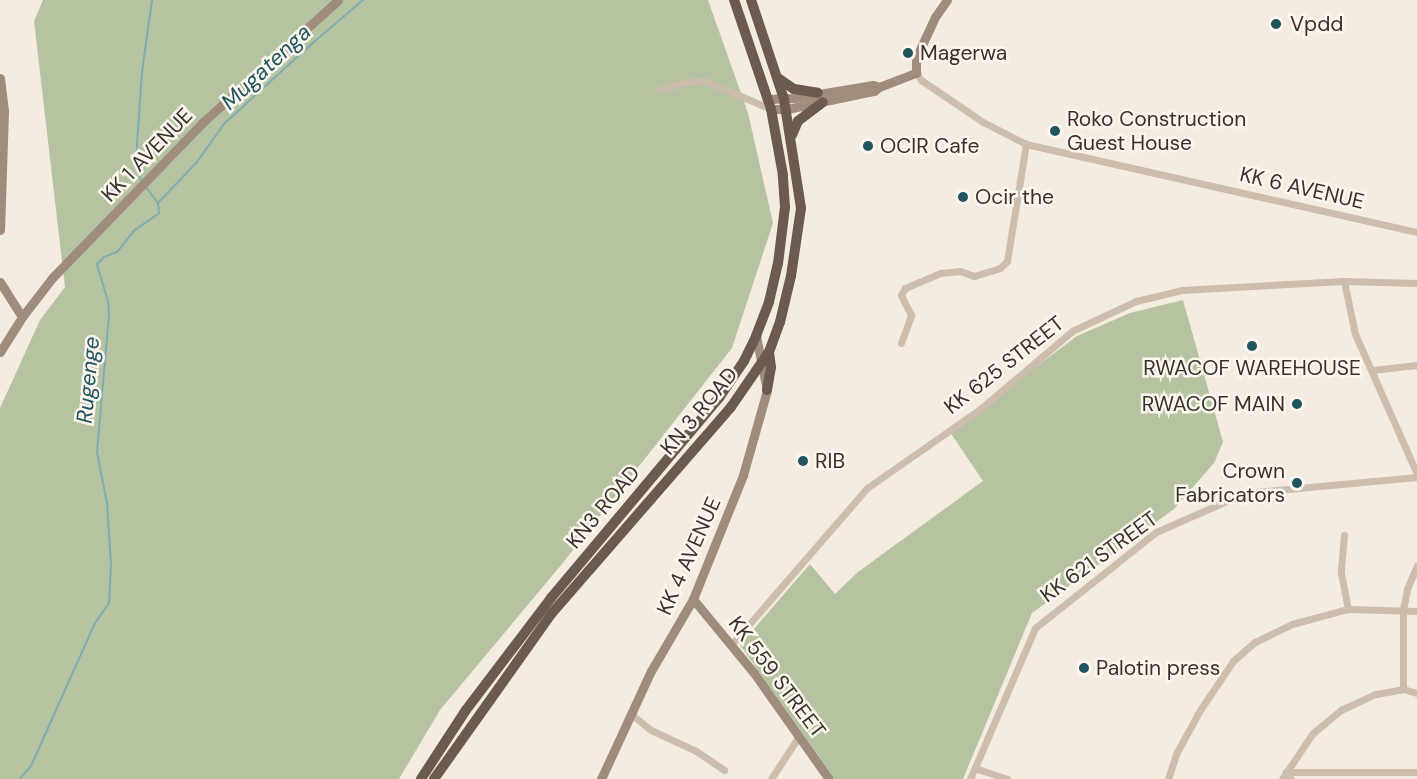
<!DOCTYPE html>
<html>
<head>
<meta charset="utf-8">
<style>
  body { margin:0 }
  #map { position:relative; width:1417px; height:779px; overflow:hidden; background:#f4ece1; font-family:"DM Sans",sans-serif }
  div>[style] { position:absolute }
  .green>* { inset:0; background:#b5c3a0 }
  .stream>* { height:2px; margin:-1px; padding:0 1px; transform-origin:1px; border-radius:1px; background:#80acb1 }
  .minor>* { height:7px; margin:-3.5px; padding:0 3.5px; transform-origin:3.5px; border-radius:3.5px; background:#ccbdac }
  .secondary>* { height:9px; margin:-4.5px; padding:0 4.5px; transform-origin:4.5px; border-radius:4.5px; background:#a08c7d }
  .trunk>* { height:10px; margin:-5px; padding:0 5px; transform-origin:5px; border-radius:5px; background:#6c5a4f }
  .dots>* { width:16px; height:16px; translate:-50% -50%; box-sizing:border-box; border:3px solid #fbf6ee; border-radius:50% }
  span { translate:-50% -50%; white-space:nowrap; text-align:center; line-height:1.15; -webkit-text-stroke:5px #fbf6ee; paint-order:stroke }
  .poi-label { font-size:21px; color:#3a312b }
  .left { translate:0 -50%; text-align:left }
  .right { translate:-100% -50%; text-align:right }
  .street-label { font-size:21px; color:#3a312b }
  .water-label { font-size:22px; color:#20555d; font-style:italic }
</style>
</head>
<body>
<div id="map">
  <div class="green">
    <div style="clip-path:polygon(43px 0,708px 0,748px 113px,773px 223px,732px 348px,562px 564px,440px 710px,399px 779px,0 779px,0 408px,40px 320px,65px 287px,34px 21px)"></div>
    <div style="clip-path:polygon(1183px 300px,1223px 442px,1214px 463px,1174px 509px,1032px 613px,963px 779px,835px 779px,740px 645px,810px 564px,835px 594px,858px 572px,983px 481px,950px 432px,1077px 336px,1130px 313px)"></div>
  </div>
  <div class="stream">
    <div style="left:141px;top:181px;width:18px;rotate:-106deg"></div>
    <div style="left:136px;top:164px;width:20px;rotate:-87deg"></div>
    <div style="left:137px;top:144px;width:72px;rotate:-86deg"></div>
    <div style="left:142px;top:72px;width:73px;rotate:-82.1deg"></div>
    <div style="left:158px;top:203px;width:57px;rotate:-46.4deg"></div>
    <div style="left:197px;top:162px;width:47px;rotate:-54.6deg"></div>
    <div style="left:224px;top:124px;width:113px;rotate:-42.5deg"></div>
    <div style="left:307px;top:48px;width:74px;rotate:-40.6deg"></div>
    <div style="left:20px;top:779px;width:17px;rotate:-50deg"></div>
    <div style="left:31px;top:766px;width:157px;rotate:-65.9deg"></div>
    <div style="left:95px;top:623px;width:24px;rotate:-55deg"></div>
    <div style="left:109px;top:603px;width:38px;rotate:-87deg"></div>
    <div style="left:111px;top:565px;width:62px;rotate:-93.7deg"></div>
    <div style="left:107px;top:503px;width:52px;rotate:-101.1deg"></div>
    <div style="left:97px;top:452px;width:139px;rotate:-85deg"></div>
    <div style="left:109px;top:314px;width:13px;rotate:-94deg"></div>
    <div style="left:108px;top:301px;width:39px;rotate:-107deg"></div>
    <div style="left:97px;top:264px;width:10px;rotate:-45deg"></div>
    <div style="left:104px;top:257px;width:14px;rotate:-21deg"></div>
    <div style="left:117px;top:252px;width:28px;rotate:-51deg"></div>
    <div style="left:135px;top:230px;width:29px;rotate:-35deg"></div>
    <div style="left:159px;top:213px;width:10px;rotate:-96deg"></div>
    <div style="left:158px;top:203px;width:21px;rotate:-127deg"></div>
  </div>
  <div class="minor">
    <div style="left:916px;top:73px;width:9px;rotate:54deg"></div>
    <div style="left:921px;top:80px;width:75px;rotate:34.1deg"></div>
    <div style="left:983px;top:122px;width:48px;rotate:27.1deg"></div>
    <div style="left:1026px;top:144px;width:401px;rotate:12.7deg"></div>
    <div style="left:658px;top:90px;width:29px;rotate:-16deg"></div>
    <div style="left:686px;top:82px;width:19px;rotate:-3deg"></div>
    <div style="left:705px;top:81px;width:72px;rotate:23deg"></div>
    <div style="left:1344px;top:281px;width:54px;rotate:78.3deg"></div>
    <div style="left:1355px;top:334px;width:153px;rotate:66.1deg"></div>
    <div style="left:901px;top:343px;width:30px;rotate:-70deg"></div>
    <div style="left:911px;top:315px;width:22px;rotate:-117deg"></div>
    <div style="left:901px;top:295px;width:8px;rotate:-60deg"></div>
    <div style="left:905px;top:288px;width:39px;rotate:-23deg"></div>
    <div style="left:941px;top:273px;width:19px;rotate:-6deg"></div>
    <div style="left:960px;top:271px;width:15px;rotate:20deg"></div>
    <div style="left:974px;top:276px;width:27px;rotate:-17deg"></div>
    <div style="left:1000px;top:268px;width:10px;rotate:-45deg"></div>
    <div style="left:1007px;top:261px;width:119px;rotate:-80.8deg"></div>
    <div style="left:1373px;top:370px;width:44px;rotate:-6.5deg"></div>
    <div style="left:1344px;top:535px;width:38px;rotate:95deg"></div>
    <div style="left:1341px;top:573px;width:37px;rotate:79deg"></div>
    <div style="left:731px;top:645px;width:208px;rotate:-49.1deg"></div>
    <div style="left:867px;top:488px;width:136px;rotate:-34.9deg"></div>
    <div style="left:979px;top:410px;width:122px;rotate:-40.3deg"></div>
    <div style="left:1072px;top:331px;width:71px;rotate:-25.1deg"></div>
    <div style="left:1136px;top:301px;width:47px;rotate:-13.4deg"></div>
    <div style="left:1182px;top:290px;width:162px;rotate:-3.2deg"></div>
    <div style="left:1344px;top:281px;width:73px;rotate:1.6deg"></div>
    <div style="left:1403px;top:689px;width:79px;rotate:-90deg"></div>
    <div style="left:1403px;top:610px;width:21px;rotate:-79deg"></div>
    <div style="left:1407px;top:589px;width:25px;rotate:-67deg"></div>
    <div style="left:631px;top:714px;width:26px;rotate:39deg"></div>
    <div style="left:651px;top:730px;width:50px;rotate:25deg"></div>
    <div style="left:696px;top:751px;width:34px;rotate:34deg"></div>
    <div style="left:975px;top:768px;width:34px;rotate:19deg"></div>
    <div style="left:771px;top:779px;width:51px;rotate:-56.9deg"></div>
    <div style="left:970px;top:779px;width:164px;rotate:-66.7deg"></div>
    <div style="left:1035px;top:628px;width:154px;rotate:-38.4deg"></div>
    <div style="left:1156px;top:532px;width:97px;rotate:-23.7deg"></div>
    <div style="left:1245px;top:493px;width:173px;rotate:-5.3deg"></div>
    <div style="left:1168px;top:779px;width:26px;rotate:-72deg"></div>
    <div style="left:1176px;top:754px;width:50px;rotate:-61.4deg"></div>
    <div style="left:1200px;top:710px;width:59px;rotate:-56deg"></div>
    <div style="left:1233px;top:661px;width:29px;rotate:-41deg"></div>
    <div style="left:1255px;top:642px;width:41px;rotate:-25.9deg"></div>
    <div style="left:1292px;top:624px;width:58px;rotate:-15deg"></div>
    <div style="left:1348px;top:609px;width:69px;rotate:1.7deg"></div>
    <div style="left:1282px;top:779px;width:54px;rotate:-56.3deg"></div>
    <div style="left:1312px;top:734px;width:38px;rotate:-40deg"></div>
    <div style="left:1341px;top:710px;width:38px;rotate:-25deg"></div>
    <div style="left:1376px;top:694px;width:27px;rotate:-10deg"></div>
    <div style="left:1403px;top:689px;width:15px;rotate:16deg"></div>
    <div style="left:1291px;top:779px;width:9px;rotate:-126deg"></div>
    <div style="left:1286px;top:772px;width:131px"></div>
  </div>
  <div class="secondary">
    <div style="left:0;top:78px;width:33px;rotate:83deg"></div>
    <div style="left:4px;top:111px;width:119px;rotate:91.9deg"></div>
    <div style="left:767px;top:99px;width:28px;rotate:-2deg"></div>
    <div style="left:795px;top:98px;width:79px;rotate:-9.5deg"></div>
    <div style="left:873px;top:85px;width:6px;rotate:18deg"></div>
    <div style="left:771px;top:109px;width:16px"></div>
    <div style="left:787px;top:109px;width:89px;rotate:-11.7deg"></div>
    <div style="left:874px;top:91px;width:6px;rotate:-39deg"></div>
    <div style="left:879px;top:87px;width:40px;rotate:-21deg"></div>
    <div style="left:916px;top:73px;width:15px;rotate:-90deg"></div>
    <div style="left:916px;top:58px;width:45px;rotate:-65.1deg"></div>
    <div style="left:935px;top:17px;width:21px;rotate:-55deg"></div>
    <div style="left:0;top:282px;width:41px;rotate:57.8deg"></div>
    <div style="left:0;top:352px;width:41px;rotate:-57.8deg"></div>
    <div style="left:22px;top:317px;width:49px;rotate:-52.4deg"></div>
    <div style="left:52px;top:278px;width:216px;rotate:-45.9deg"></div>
    <div style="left:202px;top:123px;width:183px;rotate:-42.1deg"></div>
    <div style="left:693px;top:599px;width:96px;rotate:50.5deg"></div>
    <div style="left:754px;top:673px;width:130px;rotate:54.7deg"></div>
    <div style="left:601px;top:779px;width:119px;rotate:-65.2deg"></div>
    <div style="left:651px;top:671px;width:83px;rotate:-59.7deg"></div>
    <div style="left:693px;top:599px;width:134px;rotate:-68deg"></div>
    <div style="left:743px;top:475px;width:88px;rotate:-74.2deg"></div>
    <div style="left:767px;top:390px;width:55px;rotate:-101.5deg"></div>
  </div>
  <div class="trunk">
    <div style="left:778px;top:78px;width:19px;rotate:35deg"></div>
    <div style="left:794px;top:89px;width:24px;rotate:9deg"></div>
    <div style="left:792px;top:135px;width:15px;rotate:-67deg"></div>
    <div style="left:798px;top:121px;width:31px;rotate:-37deg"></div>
    <div style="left:767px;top:390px;width:23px;rotate:-80deg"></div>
    <div style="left:771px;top:367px;width:15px;rotate:-98deg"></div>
    <div style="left:421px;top:779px;width:82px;rotate:-56.9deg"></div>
    <div style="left:466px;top:710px;width:141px;rotate:-52.8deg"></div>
    <div style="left:551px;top:598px;width:261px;rotate:-50deg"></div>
    <div style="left:719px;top:398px;width:45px;rotate:-56deg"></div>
    <div style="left:744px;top:361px;width:28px;rotate:-64deg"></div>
    <div style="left:756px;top:336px;width:36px;rotate:-69deg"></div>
    <div style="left:769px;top:302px;width:39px;rotate:-77deg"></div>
    <div style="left:778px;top:264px;width:57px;rotate:-83deg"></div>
    <div style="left:785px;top:207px;width:32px;rotate:-94deg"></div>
    <div style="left:783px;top:175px;width:67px;rotate:-100.3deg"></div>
    <div style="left:771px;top:109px;width:115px;rotate:-108.7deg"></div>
    <div style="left:434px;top:779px;width:204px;rotate:-54.6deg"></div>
    <div style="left:552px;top:613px;width:273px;rotate:-49deg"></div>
    <div style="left:731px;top:407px;width:67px;rotate:-55.4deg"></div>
    <div style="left:769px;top:352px;width:32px;rotate:-70deg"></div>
    <div style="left:780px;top:322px;width:47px;rotate:-76.6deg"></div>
    <div style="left:791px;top:276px;width:69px;rotate:-81.6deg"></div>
    <div style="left:801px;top:208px;width:110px;rotate:-98.9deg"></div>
    <div style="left:784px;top:99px;width:104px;rotate:-108.4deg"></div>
  </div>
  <div class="dots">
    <div style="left:1276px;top:24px;background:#20555d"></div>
    <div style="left:908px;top:53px;background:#20555d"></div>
    <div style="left:1055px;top:131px;background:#20555d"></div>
    <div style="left:868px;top:146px;background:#20555d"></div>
    <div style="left:963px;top:197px;background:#20555d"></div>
    <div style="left:1252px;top:346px;background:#20555d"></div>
    <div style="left:1297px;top:404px;background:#20555d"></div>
    <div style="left:803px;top:461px;background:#20555d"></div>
    <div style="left:1297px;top:483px;background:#20555d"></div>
    <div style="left:1084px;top:668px;background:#20555d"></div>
  </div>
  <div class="poi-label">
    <span class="left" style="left:1290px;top:24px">Vpdd</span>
    <span class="left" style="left:920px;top:53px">Magerwa</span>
    <span class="left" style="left:1067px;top:131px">Roko Construction<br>Guest House</span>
    <span class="left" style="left:880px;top:146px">OCIR Cafe</span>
    <span class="left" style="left:975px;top:197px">Ocir the</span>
    <span style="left:1252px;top:368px">RWACOF WAREHOUSE</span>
    <span class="right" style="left:1285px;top:404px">RWACOF MAIN</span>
    <span class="left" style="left:815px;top:461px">RIB</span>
    <span class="right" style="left:1285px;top:483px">Crown<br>Fabricators</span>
    <span class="left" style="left:1096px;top:668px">Palotin press</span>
  </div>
  <div class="street-label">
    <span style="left:147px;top:155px;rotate:-46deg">KK 1 AVENUE</span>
    <span style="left:1302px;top:188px;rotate:13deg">KK 6 AVENUE</span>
    <span style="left:1004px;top:365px;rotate:-38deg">KK 625 STREET</span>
    <span style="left:699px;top:411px;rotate:-50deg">KN 3 ROAD</span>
    <span style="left:603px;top:507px;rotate:-50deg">KN3 ROAD</span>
    <span style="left:689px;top:556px;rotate:-66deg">KK 4 AVENUE</span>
    <span style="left:1099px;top:557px;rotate:-36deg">KK 621 STREET</span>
    <span style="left:777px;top:677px;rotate:53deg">KK 559 STREET</span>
  </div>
  <div class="water-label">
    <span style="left:266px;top:67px;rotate:-43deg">Mugatenga</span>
    <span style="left:88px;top:380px;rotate:-85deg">Rugenge</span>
  </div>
</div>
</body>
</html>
